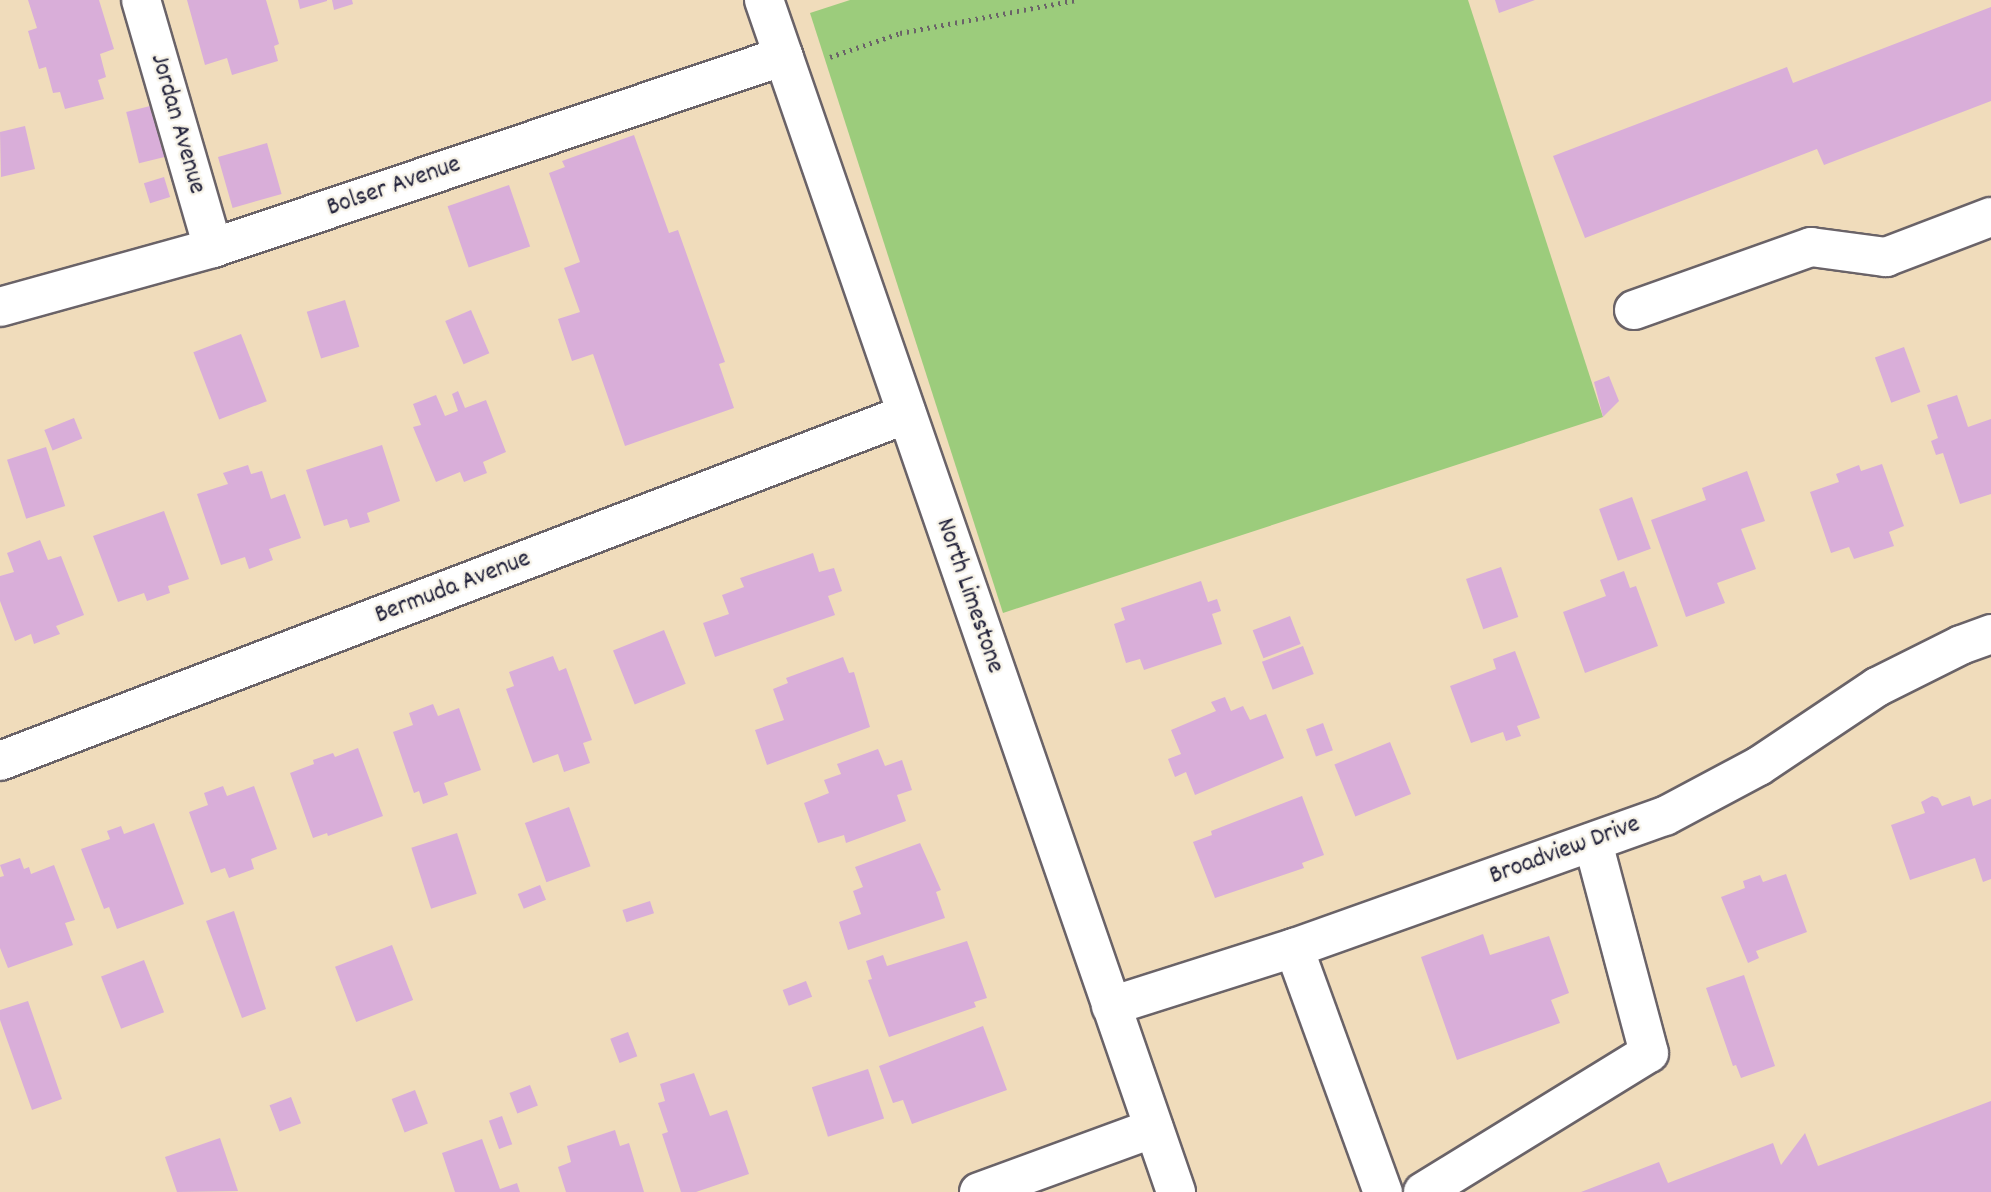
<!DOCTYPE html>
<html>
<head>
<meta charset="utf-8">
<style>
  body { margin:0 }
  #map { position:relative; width:1991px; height:1192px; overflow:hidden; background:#f0dcbb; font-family:Dekko,sans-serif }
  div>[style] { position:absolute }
  .green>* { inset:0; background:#9ccc7c }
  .building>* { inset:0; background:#d9aed9; transform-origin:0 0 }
  .path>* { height:4.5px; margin-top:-2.25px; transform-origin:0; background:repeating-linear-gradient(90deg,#6a6368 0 2px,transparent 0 7px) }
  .roads { filter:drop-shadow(2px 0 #6a6368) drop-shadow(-2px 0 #6a6368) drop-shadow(0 2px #6a6368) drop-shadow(0 -2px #6a6368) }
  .minor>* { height:38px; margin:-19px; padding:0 19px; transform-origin:19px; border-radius:19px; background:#fff }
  span { translate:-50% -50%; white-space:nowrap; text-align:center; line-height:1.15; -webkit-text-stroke:5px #f7f3e8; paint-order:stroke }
  .street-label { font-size:26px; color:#22223b }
</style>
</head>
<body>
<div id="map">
  <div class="green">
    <div style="clip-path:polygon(850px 0,1468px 0,1603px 417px,1003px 613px,810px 13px)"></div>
  </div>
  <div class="building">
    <div style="clip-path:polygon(28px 0,99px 0,114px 49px,100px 54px,106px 77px,98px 80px,104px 99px,65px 109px,60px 92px,53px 93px,46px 67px,39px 69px,28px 31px,37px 28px)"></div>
    <div style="clip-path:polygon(187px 0,266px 0,279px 44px,274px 46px,278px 61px,232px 75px,227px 58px,205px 65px)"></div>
    <div style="clip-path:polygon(298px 0,327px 0,327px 1px,300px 9px)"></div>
    <div style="clip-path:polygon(332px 0,352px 0,353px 4px,334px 10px)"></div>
    <div style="clip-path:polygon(1495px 0,1535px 0,1499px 13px)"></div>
    <div style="clip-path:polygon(1991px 7px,1991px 101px,1824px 165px,1817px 149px,1585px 238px,1553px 156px,1787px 67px,1793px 83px)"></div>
    <div style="left:166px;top:102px;width:53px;height:41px;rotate:76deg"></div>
    <div style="clip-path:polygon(25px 126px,35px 169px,1px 177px,0 132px)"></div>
    <div style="clip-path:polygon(634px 135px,669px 233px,678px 230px,725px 362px,719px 364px,734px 408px,625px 446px,593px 354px,572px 361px,558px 319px,580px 312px,564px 268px,580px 262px,549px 173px,565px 167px,562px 161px)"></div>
    <div style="left:267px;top:143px;width:53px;height:51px;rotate:74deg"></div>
    <div style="left:164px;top:177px;width:21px;height:21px;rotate:73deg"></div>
    <div style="left:509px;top:185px;width:65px;height:65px;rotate:71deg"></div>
    <div style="left:345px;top:300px;width:49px;height:40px;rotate:73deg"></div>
    <div style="left:471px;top:310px;width:47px;height:28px;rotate:67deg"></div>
    <div style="left:241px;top:334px;width:72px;height:51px;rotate:69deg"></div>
    <div style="left:1904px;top:347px;width:48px;height:31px;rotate:70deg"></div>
    <div style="clip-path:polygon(1609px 376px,1619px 401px,1603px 417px,1594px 382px)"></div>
    <div style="clip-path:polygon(458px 391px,465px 408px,486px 400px,506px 452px,483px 462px,487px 473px,464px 482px,460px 472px,436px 482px,413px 427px,421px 425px,413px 404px,436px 395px,445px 416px,458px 411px,452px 394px)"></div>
    <div style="clip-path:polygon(1957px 395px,1968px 427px,1991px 419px,1991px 494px,1960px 504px,1943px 453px,1936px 455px,1931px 441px,1938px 438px,1927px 405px)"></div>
    <div style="left:74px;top:418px;width:22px;height:32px;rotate:68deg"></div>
    <div style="clip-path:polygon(382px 445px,400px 501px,367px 513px,370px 522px,350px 528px,347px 519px,324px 526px,306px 470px)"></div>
    <div style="left:46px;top:447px;width:62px;height:41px;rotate:72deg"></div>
    <div style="clip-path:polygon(1882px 464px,1904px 526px,1889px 532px,1894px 546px,1854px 559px,1849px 547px,1831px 553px,1810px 492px,1839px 482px,1836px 474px,1859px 465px,1861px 471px)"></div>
    <div style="clip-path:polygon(248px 465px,251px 474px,262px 471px,271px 499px,285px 494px,301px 538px,269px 549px,273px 560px,249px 569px,245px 557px,221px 565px,197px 494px,228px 484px,223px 473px)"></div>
    <div style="clip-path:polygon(1747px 471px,1765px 521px,1741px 529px,1756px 569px,1717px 583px,1725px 603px,1686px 617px,1651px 520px,1706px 500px,1702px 488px)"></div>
    <div style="left:1632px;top:497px;width:55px;height:35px;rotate:70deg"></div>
    <div style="clip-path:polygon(164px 511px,189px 579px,168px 586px,170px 593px,147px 601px,144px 593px,118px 602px,93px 536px)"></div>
    <div style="clip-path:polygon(40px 540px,48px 560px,61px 556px,84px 615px,56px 626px,60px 634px,34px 644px,31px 634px,15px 641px,0 601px,0 576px,14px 572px,7px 553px)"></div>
    <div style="clip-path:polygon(813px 553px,819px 572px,834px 568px,842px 591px,828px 596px,835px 615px,715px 657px,703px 623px,729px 614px,722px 595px,744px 587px,740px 578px)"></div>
    <div style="left:1501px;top:567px;width:53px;height:37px;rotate:71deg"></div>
    <div style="clip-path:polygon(1624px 571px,1630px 588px,1636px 586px,1658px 646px,1585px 673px,1563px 612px,1606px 596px,1600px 580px)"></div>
    <div style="clip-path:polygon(1201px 581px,1208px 602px,1217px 599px,1221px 611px,1212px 614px,1222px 644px,1144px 670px,1140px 659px,1126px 663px,1114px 624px,1125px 620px,1121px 608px)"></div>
    <div style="left:1290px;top:616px;width:30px;height:40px;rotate:69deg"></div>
    <div style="left:664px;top:630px;width:58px;height:55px;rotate:68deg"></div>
    <div style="left:1303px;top:646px;width:30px;height:44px;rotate:69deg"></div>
    <div style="clip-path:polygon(1515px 651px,1540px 718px,1517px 726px,1521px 736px,1506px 741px,1503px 732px,1471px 743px,1450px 686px,1496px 669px,1493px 659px)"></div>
    <div style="clip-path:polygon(553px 656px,559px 671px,566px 668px,592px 740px,583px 743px,590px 763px,564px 772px,558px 754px,533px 763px,506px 689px,514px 686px,509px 672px)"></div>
    <div style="clip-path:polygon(843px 657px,849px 673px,854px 672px,870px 727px,767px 765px,755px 730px,784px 720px,773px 689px,788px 683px,786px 678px)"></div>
    <div style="clip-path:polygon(1225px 697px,1231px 711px,1243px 706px,1250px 720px,1266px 714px,1284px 758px,1195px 795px,1186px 772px,1175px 777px,1168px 759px,1181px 754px,1171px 730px,1216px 711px,1211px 702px)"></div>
    <div style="clip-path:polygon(433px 704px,438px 716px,459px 708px,481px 770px,444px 783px,448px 795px,423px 804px,419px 791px,414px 793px,393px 732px,413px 725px,409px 713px)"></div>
    <div style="left:1323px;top:723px;width:29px;height:18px;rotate:70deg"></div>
    <div style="left:1390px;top:742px;width:56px;height:60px;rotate:68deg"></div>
    <div style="clip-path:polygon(358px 748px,383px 816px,328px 836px,327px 833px,313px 838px,290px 773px,314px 764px,313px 760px,333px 753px,335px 757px)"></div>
    <div style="clip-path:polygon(878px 749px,885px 766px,902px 760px,912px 790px,897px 795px,906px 821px,846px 843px,844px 835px,818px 843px,804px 803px,829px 793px,824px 780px,841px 774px,837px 764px)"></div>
    <div style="clip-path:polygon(223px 786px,227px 796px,254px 786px,277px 849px,251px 859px,254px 869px,229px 878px,225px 868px,211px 873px,189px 812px,208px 805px,204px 793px)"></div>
    <div style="clip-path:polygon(1302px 796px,1324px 855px,1302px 863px,1304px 868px,1215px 898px,1193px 842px,1212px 835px,1211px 831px)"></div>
    <div style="clip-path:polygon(1932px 796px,1938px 798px,1942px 806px,1970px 796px,1973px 806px,1991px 799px,1991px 879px,1983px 882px,1975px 858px,1910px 880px,1891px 825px,1925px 813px,1921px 802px)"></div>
    <div style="left:569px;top:807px;width:63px;height:47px;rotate:70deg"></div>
    <div style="clip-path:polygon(154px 823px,184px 904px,117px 929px,109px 907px,104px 909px,81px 849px,110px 839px,107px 831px,121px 826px,124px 834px)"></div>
    <div style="left:457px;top:833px;width:64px;height:48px;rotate:72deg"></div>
    <div style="clip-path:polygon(920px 843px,941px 890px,936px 892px,945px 918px,848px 950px,839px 922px,861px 914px,853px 891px,863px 887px,855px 867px)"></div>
    <div style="clip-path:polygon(20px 858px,24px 869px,29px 867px,31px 874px,54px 865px,75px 920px,65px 923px,73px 945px,8px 968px,0 948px,0 877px,4px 876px,0 865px)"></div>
    <div style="clip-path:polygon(1786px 874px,1807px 932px,1756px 951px,1759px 958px,1748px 963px,1721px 897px,1745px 888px,1743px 881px,1760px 875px,1763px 882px)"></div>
    <div style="left:540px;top:885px;width:16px;height:24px;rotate:68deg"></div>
    <div style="left:650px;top:901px;width:13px;height:29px;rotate:72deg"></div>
    <div style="clip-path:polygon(234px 911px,266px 1009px,242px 1018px,206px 921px)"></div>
    <div style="clip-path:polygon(1483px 934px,1490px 955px,1549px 936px,1569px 993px,1551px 1000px,1560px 1023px,1457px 1060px,1421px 957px)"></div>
    <div style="clip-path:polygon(967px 941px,987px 998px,974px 1002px,976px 1007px,889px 1037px,868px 980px,872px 979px,866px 961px,883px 955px,887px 966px)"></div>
    <div style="left:392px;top:945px;width:59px;height:61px;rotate:69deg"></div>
    <div style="left:144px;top:960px;width:56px;height:46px;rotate:69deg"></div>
    <div style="clip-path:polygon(1744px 975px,1775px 1066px,1741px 1078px,1736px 1065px,1733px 1066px,1706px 988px)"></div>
    <div style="left:806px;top:981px;width:17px;height:25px;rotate:69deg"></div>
    <div style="clip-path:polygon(28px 1001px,62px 1099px,32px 1110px,0 1020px,0 1010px)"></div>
    <div style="clip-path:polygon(983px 1026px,1007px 1090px,912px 1124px,903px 1100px,893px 1103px,879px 1066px)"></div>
    <div style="left:628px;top:1032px;width:26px;height:19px;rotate:69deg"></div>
    <div style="left:868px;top:1069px;width:52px;height:59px;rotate:72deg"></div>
    <div style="clip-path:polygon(694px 1073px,710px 1116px,727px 1110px,749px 1174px,696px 1192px,681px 1192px,662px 1134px,668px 1132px,658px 1103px,665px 1101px,660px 1084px)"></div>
    <div style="left:530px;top:1085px;width:22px;height:22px;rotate:69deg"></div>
    <div style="left:415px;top:1090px;width:36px;height:25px;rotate:69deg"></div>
    <div style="left:291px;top:1097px;width:28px;height:23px;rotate:69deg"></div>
    <div style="clip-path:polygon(1991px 1101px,1991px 1192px,1581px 1192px,1659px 1162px,1668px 1183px,1773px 1143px,1781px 1165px,1805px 1133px,1818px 1166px)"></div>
    <div style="left:502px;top:1116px;width:30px;height:14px;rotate:70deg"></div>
    <div style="clip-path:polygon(615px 1130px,620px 1146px,629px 1143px,644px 1192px,566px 1192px,558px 1167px,571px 1162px,567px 1146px)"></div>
    <div style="clip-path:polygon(220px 1138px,238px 1191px,177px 1192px,165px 1157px)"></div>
    <div style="clip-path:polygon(482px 1139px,500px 1189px,517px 1183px,520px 1192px,455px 1192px,442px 1153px)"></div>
  </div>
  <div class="path">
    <div style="left:830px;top:57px;width:74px;rotate:-18.9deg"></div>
    <div style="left:900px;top:33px;width:180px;rotate:-10.6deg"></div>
  </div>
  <div class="roads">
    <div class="minor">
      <div style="left:141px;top:0;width:258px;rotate:73.8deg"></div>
      <div style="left:764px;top:0;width:1261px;rotate:70.93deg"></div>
      <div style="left:0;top:307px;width:221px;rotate:-15.5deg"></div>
      <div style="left:213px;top:248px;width:602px;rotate:-18.59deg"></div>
      <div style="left:1634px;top:310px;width:188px;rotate:-19.6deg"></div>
      <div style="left:1811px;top:247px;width:76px;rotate:7.6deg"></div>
      <div style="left:1886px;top:257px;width:112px;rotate:-20.9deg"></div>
      <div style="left:0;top:761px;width:971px;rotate:-20.94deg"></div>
      <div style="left:1294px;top:948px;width:260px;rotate:70deg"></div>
      <div style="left:1111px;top:1006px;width:192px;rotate:-17.6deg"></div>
      <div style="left:1294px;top:948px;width:394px;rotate:-19.6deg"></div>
      <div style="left:1665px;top:816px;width:106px;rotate:-28deg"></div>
      <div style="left:1759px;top:766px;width:142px;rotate:-33.8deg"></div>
      <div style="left:1877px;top:687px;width:94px;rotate:-26.6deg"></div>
      <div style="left:1961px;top:645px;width:32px;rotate:-20deg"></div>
      <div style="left:979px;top:1192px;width:186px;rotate:-20.1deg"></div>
      <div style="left:1423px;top:1192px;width:265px;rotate:-31.6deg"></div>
      <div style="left:1649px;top:1053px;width:218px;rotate:-104.9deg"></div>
    </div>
  </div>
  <div class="street-label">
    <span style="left:177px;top:124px;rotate:74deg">Jordan Avenue</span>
    <span style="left:394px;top:187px;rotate:-19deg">Bolser Avenue</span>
    <span style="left:453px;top:588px;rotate:-21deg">Bermuda Avenue</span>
    <span style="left:969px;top:596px;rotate:71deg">North Limestone</span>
    <span style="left:1565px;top:851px;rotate:-20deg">Broadview Drive</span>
  </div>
</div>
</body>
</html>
